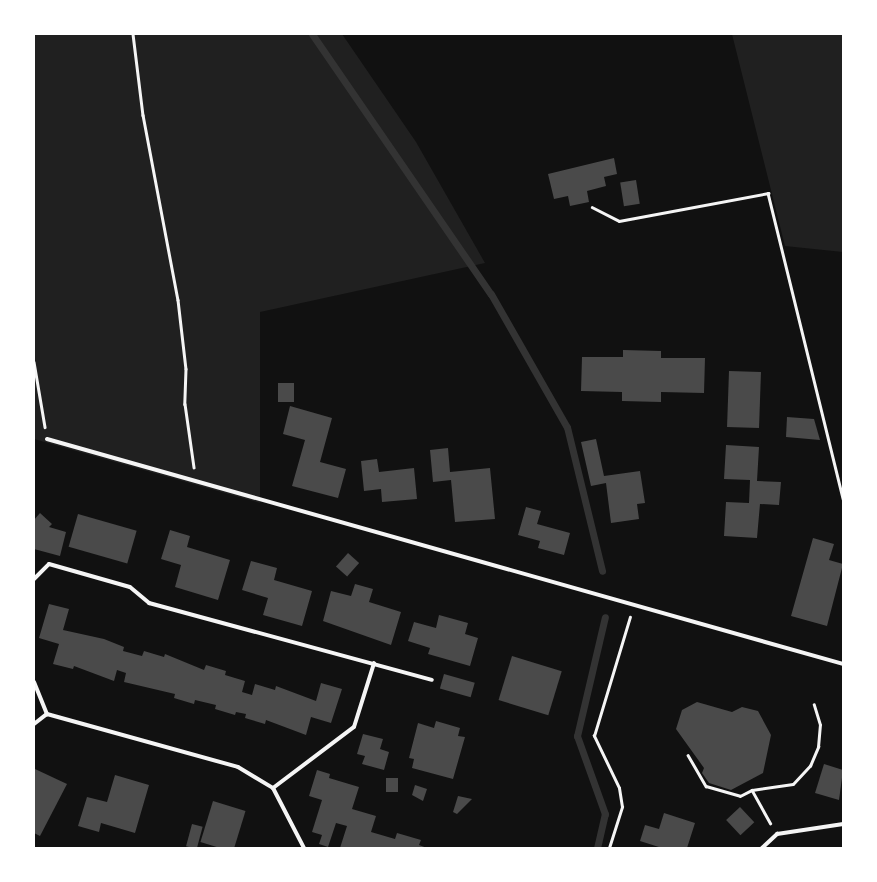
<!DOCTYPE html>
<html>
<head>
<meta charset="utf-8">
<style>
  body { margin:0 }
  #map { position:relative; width:877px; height:882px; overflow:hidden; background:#111; font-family:"PT Sans Narrow",sans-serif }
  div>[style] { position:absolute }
  .green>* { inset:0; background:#202020 }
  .stream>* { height:7px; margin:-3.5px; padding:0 3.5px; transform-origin:3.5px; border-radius:3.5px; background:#333 }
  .building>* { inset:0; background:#4a4a4a; transform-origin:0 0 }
  .path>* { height:2.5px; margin:-1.25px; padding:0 1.25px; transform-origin:1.25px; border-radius:1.25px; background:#f5f5f5 }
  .minor>* { height:4px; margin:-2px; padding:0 2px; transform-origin:2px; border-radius:2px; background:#f5f5f5 }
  span { translate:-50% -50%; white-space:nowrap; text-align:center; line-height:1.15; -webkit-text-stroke:4px #fff; paint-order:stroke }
  .frame { position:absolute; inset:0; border:35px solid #fff; pointer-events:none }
</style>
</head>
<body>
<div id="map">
  <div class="green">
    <div style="clip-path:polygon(34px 34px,342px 34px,416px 142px,485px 263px,260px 312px,260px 503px,34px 439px)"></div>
    <div style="clip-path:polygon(732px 34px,843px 34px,843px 252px,785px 246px)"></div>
  </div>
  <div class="stream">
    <div style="left:312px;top:34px;width:316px;rotate:55.5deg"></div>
    <div style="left:491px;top:294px;width:153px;rotate:60.3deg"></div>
    <div style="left:567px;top:427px;width:148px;rotate:76.3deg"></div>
    <div style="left:597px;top:848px;width:35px;rotate:-77deg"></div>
    <div style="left:605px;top:814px;width:83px;rotate:-109.7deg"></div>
    <div style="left:577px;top:736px;width:122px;rotate:-76.8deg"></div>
  </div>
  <div class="building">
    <div style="clip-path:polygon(614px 158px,617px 174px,604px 177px,606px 186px,587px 191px,589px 202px,570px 206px,568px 196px,554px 199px,548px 174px)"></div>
    <div style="left:636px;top:180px;width:24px;height:16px;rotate:81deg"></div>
    <div style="clip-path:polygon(623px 350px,661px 351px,661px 358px,705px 358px,704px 393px,661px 392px,661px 402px,622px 401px,622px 392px,581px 391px,582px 357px,623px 357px)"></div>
    <div style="left:729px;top:371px;width:32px;height:56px;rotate:2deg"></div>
    <div style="left:278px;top:383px;width:16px;height:19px"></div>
    <div style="clip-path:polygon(290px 406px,332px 418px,320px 462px,346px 469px,338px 498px,292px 486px,305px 440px,283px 434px)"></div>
    <div style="clip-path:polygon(787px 417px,814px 419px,820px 440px,786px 437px)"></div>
    <div style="clip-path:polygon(596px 439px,604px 476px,640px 471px,645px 503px,637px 504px,639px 519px,611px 523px,606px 483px,591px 486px,581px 442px)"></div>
    <div style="clip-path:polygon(726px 445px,759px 447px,757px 481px,781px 482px,779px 505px,760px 504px,757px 538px,724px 536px,726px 502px,749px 503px,750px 480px,724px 479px)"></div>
    <div style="clip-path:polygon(448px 448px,450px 472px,490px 468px,495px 519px,455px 522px,451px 480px,433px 482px,430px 450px)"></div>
    <div style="clip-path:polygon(377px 459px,379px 472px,414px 468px,417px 499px,382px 502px,381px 489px,364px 491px,361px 461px)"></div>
    <div style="clip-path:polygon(526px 507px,541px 511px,537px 524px,570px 533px,564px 555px,538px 548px,540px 541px,518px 535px)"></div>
    <div style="clip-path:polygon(40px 513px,52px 524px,49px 527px,66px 532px,60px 556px,34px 549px,34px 520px)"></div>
    <div style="left:78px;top:514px;width:61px;height:34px;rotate:16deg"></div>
    <div style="clip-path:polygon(170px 530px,190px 536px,187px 547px,230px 560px,218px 600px,175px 587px,181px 565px,161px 559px)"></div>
    <div style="clip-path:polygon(813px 538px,834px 544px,829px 560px,843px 564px,827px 626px,791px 616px)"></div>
    <div style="left:348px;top:553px;width:15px;height:18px;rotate:42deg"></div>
    <div style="clip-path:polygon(251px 561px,277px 568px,274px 580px,312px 591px,302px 626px,263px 615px,268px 598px,242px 590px)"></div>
    <div style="clip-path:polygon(355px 584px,373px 589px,369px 602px,401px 612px,391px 645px,323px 621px,331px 591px,351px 596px)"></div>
    <div style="clip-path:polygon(49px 604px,69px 609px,63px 630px,104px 639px,124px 647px,123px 651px,142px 656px,144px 651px,164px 657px,165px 654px,204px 670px,206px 665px,226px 671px,225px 675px,245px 681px,242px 692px,252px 695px,255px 684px,275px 690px,276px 686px,316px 701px,321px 683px,342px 689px,331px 723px,311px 717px,306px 735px,266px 720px,265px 724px,245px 718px,246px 714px,236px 712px,235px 715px,215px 709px,216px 705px,195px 700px,194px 704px,174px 698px,175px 694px,124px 682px,126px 673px,117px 670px,114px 681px,74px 666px,73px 669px,53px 664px,59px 644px,39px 638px)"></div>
    <div style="clip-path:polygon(439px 615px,468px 623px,465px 634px,478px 638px,470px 666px,428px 654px,430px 648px,408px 641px,414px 622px,436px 628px)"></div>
    <div style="left:512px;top:656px;width:52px;height:46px;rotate:17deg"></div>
    <div style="left:444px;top:674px;width:32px;height:15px;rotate:16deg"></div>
    <div style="clip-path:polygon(697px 702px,732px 712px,742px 707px,758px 711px,771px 735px,763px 773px,731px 790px,709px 783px,702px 773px,704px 768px,676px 729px,682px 710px)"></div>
    <div style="clip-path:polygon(436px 721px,460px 728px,458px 736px,465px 737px,453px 779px,412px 768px,414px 759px,409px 758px,418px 723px,434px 728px)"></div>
    <div style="clip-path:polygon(363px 734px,383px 739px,380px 749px,389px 752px,384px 770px,362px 764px,365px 756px,357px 754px)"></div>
    <div style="clip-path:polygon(824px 764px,843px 770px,839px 800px,815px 793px)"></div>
    <div style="clip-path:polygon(35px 769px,67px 784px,40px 836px,34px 833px)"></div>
    <div style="clip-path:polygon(317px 770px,330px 774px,329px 778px,359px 787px,352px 809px,376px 816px,371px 832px,395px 839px,397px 833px,421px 840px,419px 845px,427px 848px,340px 848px,347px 826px,336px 823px,328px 847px,319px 844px,322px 835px,312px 832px,322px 800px,309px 796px)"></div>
    <div style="clip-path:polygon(115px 775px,149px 785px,135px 833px,101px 823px,99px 832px,78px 826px,87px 797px,107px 802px)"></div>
    <div style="left:386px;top:778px;width:12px;height:14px"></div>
    <div style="clip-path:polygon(415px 785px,427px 789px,423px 801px,412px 795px)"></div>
    <div style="clip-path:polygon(458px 796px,472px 799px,457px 814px,453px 812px)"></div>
    <div style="left:213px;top:801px;width:34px;height:43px;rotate:17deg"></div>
    <div style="left:740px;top:807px;width:21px;height:19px;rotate:47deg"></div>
    <div style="clip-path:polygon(664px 813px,695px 823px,687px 848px,662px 848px,640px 841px,645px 825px,659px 829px)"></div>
    <div style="left:192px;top:824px;width:11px;height:23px;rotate:15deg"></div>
  </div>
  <div class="path">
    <div style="left:133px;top:34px;width:82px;rotate:83deg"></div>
    <div style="left:143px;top:115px;width:188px;rotate:79.3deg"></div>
    <div style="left:178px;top:300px;width:69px;rotate:83.4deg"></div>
    <div style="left:186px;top:369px;width:35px;rotate:92deg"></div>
    <div style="left:185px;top:404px;width:64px;rotate:81.9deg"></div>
    <div style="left:592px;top:207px;width:30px;rotate:27deg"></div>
    <div style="left:619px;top:221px;width:152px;rotate:-10.6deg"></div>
    <div style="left:768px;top:193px;width:315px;rotate:76.2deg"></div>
    <div style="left:34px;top:362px;width:66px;rotate:80.4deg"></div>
    <div style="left:688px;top:755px;width:36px;rotate:60deg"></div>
    <div style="left:706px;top:786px;width:35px;rotate:16deg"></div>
    <div style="left:740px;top:796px;width:13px;rotate:-27deg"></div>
    <div style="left:752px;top:790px;width:41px;rotate:-8.3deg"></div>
    <div style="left:793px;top:784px;width:25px;rotate:-47deg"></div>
    <div style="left:810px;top:766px;width:21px;rotate:-67deg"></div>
    <div style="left:818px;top:747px;width:22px;rotate:-85deg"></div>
    <div style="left:820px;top:725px;width:21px;rotate:-107deg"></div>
    <div style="left:752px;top:790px;width:38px;rotate:61deg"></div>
    <div style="left:609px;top:848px;width:43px;rotate:-72.4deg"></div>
    <div style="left:622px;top:807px;width:19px;rotate:-99deg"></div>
    <div style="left:619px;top:788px;width:58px;rotate:-115.7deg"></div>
    <div style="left:594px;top:736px;width:124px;rotate:-73.2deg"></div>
  </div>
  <div class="minor">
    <div style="left:47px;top:439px;width:827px;rotate:15.78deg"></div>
    <div style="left:34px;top:579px;width:21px;rotate:-45deg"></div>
    <div style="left:49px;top:564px;width:84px;rotate:15.9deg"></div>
    <div style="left:130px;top:587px;width:25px;rotate:40deg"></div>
    <div style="left:149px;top:603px;width:293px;rotate:15.2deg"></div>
    <div style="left:34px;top:682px;width:35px;rotate:68deg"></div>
    <div style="left:34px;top:724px;width:16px;rotate:-38deg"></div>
    <div style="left:47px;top:714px;width:198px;rotate:15.5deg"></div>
    <div style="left:238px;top:767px;width:41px;rotate:31deg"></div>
    <div style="left:273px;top:788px;width:101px;rotate:-37deg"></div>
    <div style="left:354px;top:727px;width:67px;rotate:-72.6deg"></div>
    <div style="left:273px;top:788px;width:68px;rotate:62.7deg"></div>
    <div style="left:762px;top:848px;width:21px;rotate:-43deg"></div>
    <div style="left:777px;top:834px;width:67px;rotate:-8.6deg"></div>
  </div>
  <div class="frame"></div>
</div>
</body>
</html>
